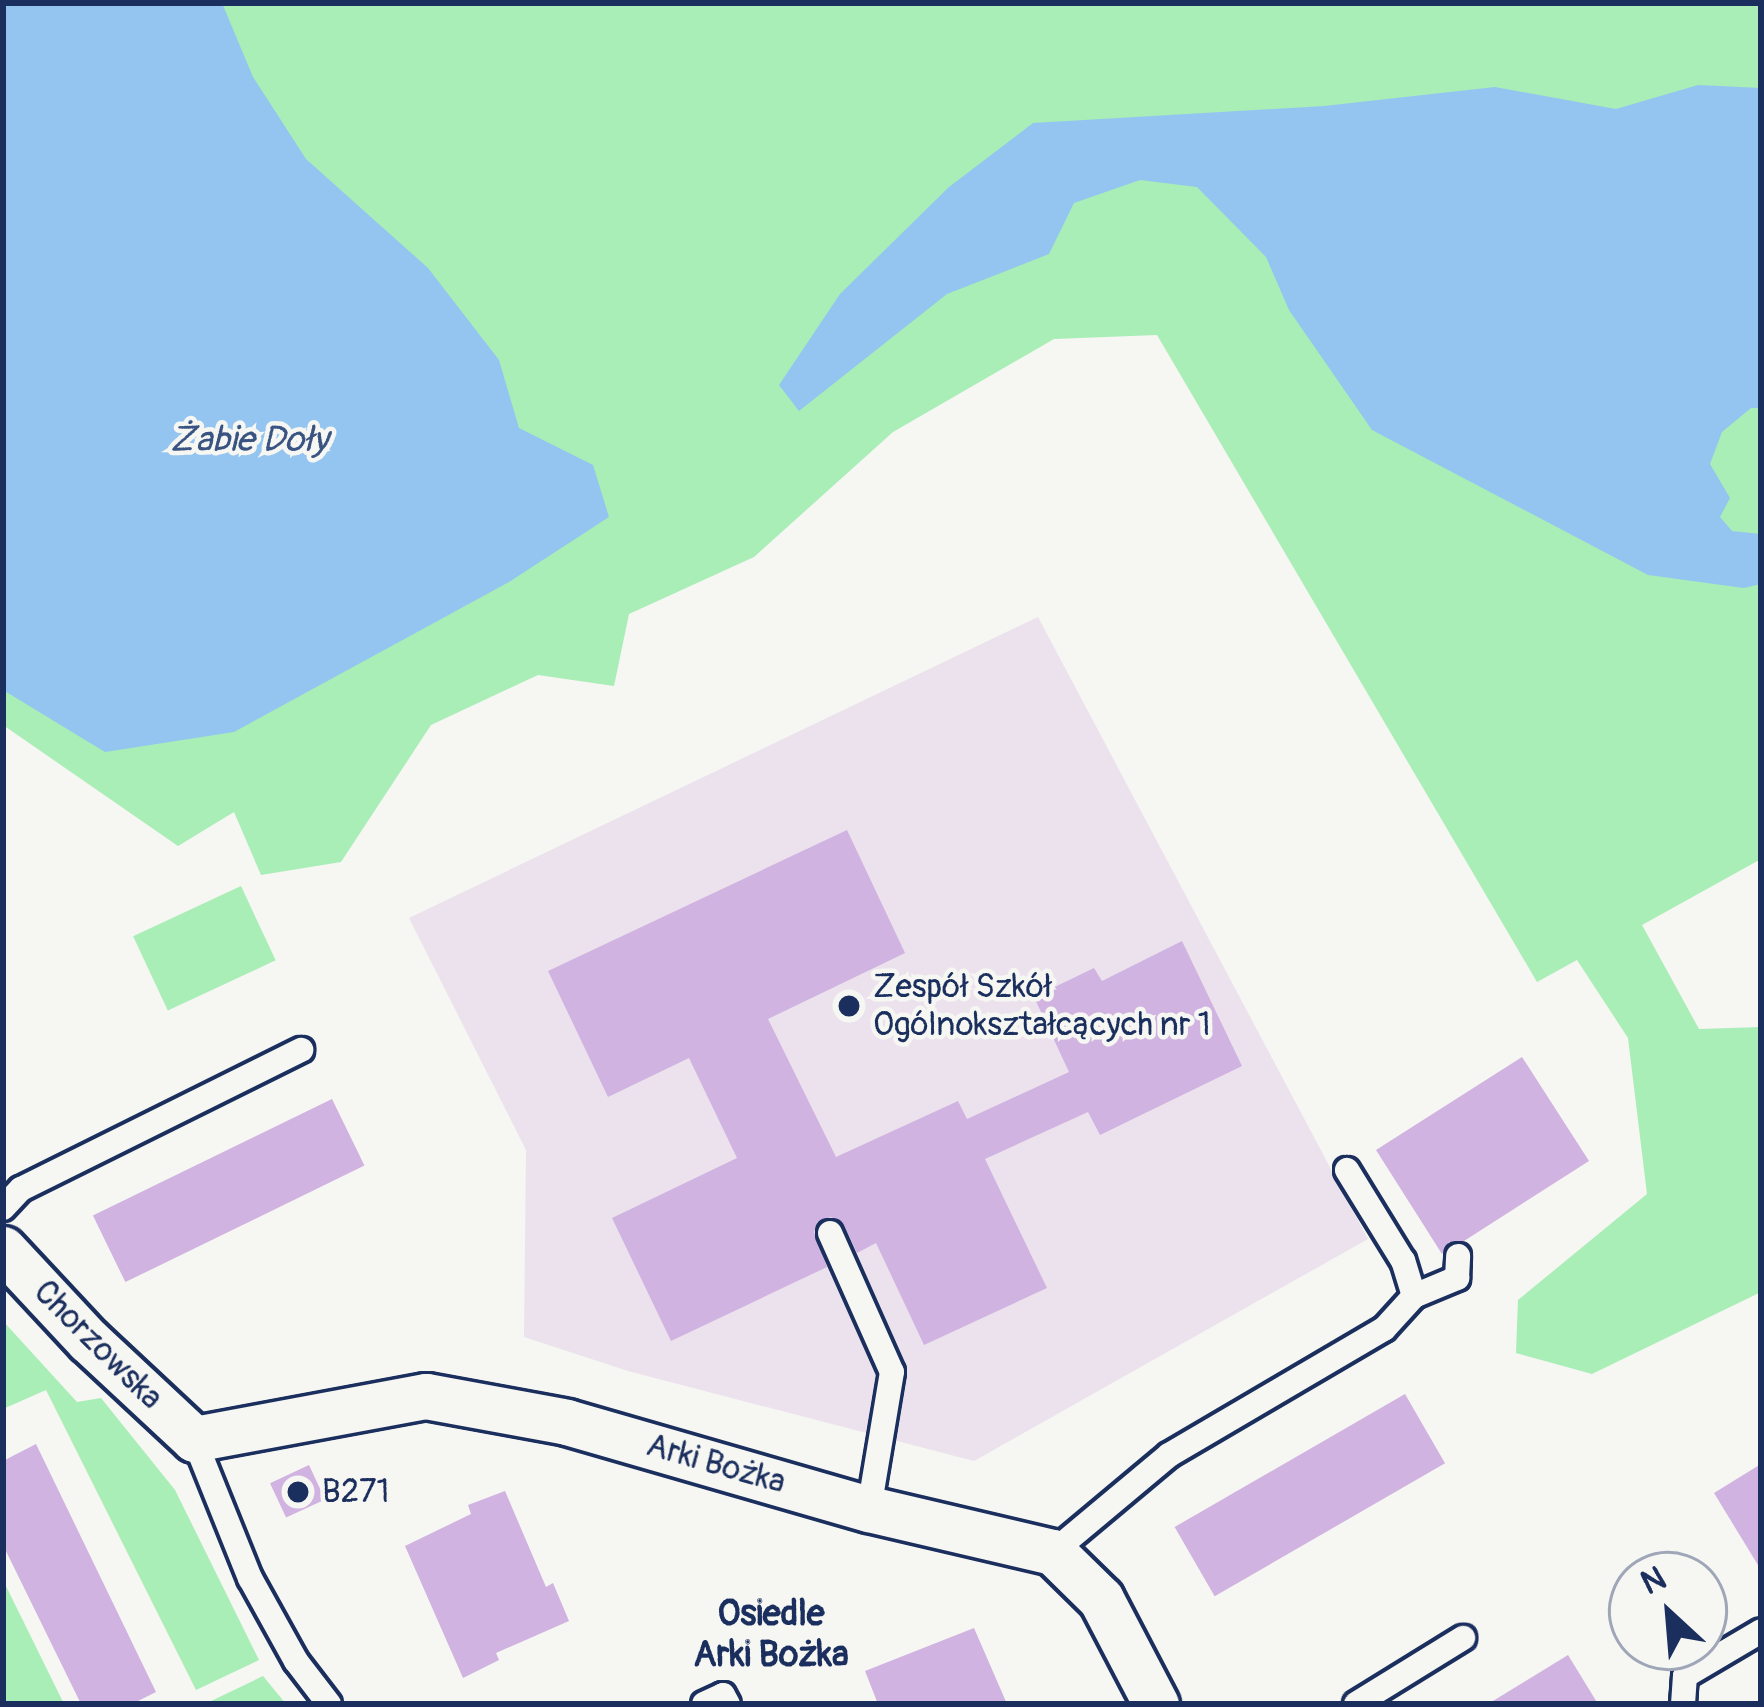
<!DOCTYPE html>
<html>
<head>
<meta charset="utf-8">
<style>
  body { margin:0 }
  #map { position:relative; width:1764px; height:1707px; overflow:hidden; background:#f6f6f2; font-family:Pangolin,sans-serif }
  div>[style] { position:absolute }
  .built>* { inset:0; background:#ebe2ed }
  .green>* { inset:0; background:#a9edb7; transform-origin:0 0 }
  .water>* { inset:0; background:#94c5f0 }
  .building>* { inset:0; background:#d0b3e0; transform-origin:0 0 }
  .roads { filter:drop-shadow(3px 0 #1b2f5e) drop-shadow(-3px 0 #1b2f5e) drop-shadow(0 3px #1b2f5e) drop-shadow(0 -3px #1b2f5e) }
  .service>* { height:24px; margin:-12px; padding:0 12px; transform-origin:12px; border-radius:12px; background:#f6f6f2 }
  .minor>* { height:45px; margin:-22.5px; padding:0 22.5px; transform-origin:22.5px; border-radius:22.5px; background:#f6f6f2 }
  .dots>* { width:33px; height:33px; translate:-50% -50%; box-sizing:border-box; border:6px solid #f6f6f2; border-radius:50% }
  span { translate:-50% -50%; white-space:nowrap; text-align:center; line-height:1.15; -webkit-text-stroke:9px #f6f6f2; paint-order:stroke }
  .poi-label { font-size:33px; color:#1b2f5e }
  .left { translate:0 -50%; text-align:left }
  .street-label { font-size:33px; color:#1b2f5e }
  .water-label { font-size:36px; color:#395482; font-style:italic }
  .neighbourhood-label { font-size:36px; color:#1b2f5e; font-weight:700 }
  .frame { position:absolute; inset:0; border:6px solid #1b2f5e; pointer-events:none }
  .north { position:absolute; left:1608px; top:1551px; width:120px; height:120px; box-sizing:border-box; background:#f6f6f2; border:3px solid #9ea6b7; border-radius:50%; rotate:334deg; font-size:33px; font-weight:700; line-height:48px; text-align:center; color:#1b2f5e }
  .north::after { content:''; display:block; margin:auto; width:42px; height:54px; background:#1b2f5e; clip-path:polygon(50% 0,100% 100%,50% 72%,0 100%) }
</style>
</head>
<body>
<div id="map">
  <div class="built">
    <div style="clip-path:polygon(1038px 617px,1368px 1239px,974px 1461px,628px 1371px,524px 1337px,526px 1150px,409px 918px)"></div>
  </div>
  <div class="green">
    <div style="clip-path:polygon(3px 3px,1761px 3px,1761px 859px,1642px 925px,1699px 1029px,1761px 1027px,1761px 1292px,1592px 1374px,1516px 1353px,1518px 1300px,1647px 1194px,1628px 1038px,1577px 960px,1537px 982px,1157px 335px,1054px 339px,893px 432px,754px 557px,629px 614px,614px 686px,538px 675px,431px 725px,341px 862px,261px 875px,234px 812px,178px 846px,3px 725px)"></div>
    <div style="left:241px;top:886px;width:82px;height:119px;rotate:65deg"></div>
    <div style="clip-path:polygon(3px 1321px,77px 1402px,101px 1398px,175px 1490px,259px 1660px,196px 1690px,46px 1390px,3px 1409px)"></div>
    <div style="clip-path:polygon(3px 1580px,64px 1704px,3px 1704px)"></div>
    <div style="clip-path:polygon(263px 1676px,286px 1704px,205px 1704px)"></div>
  </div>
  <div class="water">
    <div style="clip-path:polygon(3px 3px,222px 3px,253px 77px,306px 159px,428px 268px,499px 360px,519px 428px,593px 465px,609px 517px,509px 582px,234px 732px,105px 752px,3px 690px)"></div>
    <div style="clip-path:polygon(1698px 85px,1761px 88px,1761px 408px,1751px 408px,1722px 432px,1710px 464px,1730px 498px,1720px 517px,1732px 531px,1761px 534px,1761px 584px,1744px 588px,1648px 575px,1372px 430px,1289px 310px,1266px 257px,1197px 187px,1140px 180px,1074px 203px,1049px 254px,947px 294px,799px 411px,779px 385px,840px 294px,949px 187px,1033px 123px,1324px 106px,1495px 87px,1616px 109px)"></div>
  </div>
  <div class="building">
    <div style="clip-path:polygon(847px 830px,905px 953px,768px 1019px,836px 1157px,958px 1101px,967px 1119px,1069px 1072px,1034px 997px,1094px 968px,1102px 981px,1182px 941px,1242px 1066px,1100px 1135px,1088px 1112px,985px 1159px,1047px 1288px,924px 1345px,876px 1243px,857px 1253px,844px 1225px,831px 1217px,817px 1222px,814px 1232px,827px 1267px,671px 1341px,612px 1218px,737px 1158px,689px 1058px,608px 1097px,548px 971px)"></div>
    <div style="clip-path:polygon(1522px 1057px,1589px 1161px,1464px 1241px,1449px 1242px,1442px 1254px,1376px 1150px)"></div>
    <div style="left:332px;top:1099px;width:74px;height:266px;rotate:64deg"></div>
    <div style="left:1405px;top:1394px;width:80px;height:266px;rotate:60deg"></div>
    <div style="clip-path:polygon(36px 1444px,156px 1692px,132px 1704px,81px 1704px,3px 1545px,3px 1461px)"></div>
    <div style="clip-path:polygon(1761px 1464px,1761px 1570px,1714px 1493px)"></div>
    <div style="left:309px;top:1465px;width:38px;height:43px;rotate:65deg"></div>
    <div style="clip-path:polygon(505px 1491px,546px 1587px,553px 1583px,569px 1621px,496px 1653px,499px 1660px,463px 1678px,405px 1546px,471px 1514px,468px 1505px)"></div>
    <div style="clip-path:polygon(974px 1628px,1007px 1704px,878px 1704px,865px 1671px)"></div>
    <div style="clip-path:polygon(1568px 1655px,1598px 1704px,1488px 1704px)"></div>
  </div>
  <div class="roads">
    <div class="service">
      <div style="left:3px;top:1208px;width:26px;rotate:-47deg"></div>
      <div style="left:21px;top:1189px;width:313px;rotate:-26.4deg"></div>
      <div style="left:830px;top:1233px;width:152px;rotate:66deg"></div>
      <div style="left:892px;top:1372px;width:139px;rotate:99.5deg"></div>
      <div style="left:1414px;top:1296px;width:47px;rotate:-22.7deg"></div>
      <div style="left:1457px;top:1278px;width:22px;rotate:-87deg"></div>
      <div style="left:194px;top:1439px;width:150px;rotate:68.1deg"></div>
      <div style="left:250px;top:1578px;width:95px;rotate:61deg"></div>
      <div style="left:296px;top:1661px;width:54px;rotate:52.5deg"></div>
      <div style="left:1053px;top:1552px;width:151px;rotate:-39.9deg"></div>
      <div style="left:1169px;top:1455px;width:249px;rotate:-30.4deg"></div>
      <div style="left:1384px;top:1329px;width:45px;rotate:-47.7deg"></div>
      <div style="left:1414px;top:1296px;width:37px;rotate:-107deg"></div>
      <div style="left:1403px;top:1261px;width:107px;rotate:-121.6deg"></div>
      <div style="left:704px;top:1704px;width:21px;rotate:-25deg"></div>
      <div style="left:723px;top:1695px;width:10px;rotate:61deg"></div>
      <div style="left:1356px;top:1704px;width:126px;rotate:-31.7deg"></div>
      <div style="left:1683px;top:1704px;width:28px;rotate:-86deg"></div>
      <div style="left:1685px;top:1676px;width:88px;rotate:-30.6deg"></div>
    </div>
    <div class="minor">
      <div style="left:3px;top:1249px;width:125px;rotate:47deg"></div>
      <div style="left:88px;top:1340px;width:145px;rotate:43deg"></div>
      <div style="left:194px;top:1439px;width:236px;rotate:-10.5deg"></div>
      <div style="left:426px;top:1396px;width:143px;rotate:10.4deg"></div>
      <div style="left:567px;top:1422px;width:314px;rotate:16.1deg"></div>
      <div style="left:869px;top:1509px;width:189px;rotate:13.2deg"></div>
      <div style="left:1053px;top:1552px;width:67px;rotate:44.4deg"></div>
      <div style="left:1101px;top:1599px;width:119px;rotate:62.4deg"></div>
    </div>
  </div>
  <div class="dots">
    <div style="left:849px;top:1006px;background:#1b2f5e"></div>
    <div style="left:298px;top:1492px;background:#1b2f5e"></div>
  </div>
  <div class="poi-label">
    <span class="left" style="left:873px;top:1006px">Zespół Szkół<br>Ogólnokształcących nr 1</span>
    <span class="left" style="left:322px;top:1492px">B271</span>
  </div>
  <div class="street-label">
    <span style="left:98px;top:1345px;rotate:45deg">Chorzowska</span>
    <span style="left:716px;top:1464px;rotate:16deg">Arki Bożka</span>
  </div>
  <div class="water-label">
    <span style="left:249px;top:440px">Żabie Doły</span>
  </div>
  <div class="neighbourhood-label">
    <span style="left:771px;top:1634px">Osiedle<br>Arki Bożka</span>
  </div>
  <div class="frame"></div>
  <div class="north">N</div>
</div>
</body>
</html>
